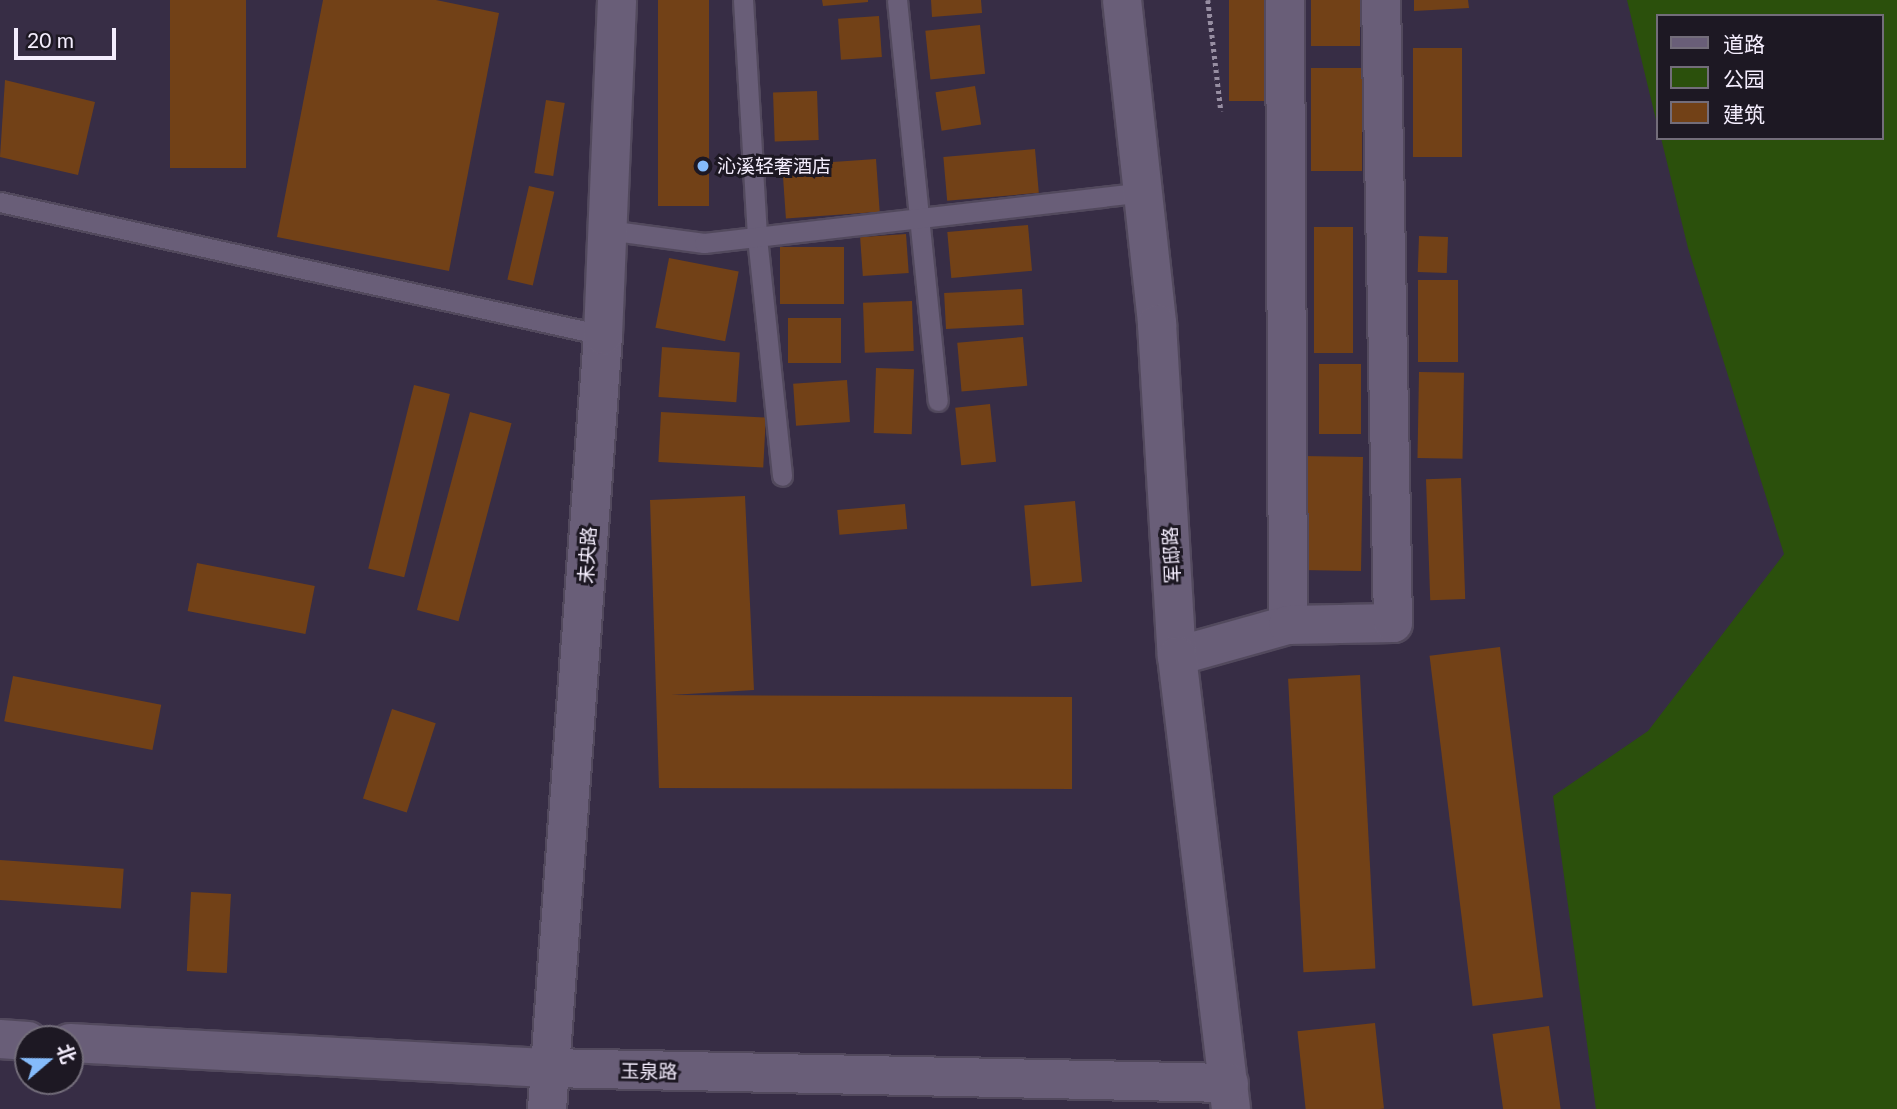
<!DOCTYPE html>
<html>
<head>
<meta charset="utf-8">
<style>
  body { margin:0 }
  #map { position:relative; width:1897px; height:1109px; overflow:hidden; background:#372d45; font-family:Lato,"Noto Sans SC",sans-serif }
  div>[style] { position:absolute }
  .green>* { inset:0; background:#2b500c }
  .building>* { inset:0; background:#724117; transform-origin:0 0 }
  .path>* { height:4.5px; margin-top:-2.25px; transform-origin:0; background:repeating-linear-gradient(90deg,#978ea2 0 3.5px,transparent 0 7px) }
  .roads { filter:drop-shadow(2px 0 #52495d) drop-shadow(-2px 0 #52495d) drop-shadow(0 2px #52495d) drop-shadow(0 -2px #52495d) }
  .service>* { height:19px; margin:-9.5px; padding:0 9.5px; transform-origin:9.5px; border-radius:9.5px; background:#695e78 }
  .minor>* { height:38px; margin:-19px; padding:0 19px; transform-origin:19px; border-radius:19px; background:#695e78 }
  .tertiary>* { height:38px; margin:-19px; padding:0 19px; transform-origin:19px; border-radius:19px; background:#695e78 }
  .dots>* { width:19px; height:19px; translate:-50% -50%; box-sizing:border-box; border:4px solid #1d1823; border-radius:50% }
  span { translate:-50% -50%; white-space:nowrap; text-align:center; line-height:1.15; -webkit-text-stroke:6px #1d1823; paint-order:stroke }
  .poi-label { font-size:19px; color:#f4edfd }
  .left { translate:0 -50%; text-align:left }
  .street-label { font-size:19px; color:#f4edfd }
  .legend { position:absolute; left:1656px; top:14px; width:228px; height:126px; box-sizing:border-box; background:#1d1823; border:2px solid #736d7a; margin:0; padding:9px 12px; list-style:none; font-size:21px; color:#f4edfd }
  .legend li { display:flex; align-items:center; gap:14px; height:35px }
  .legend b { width:35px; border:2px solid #736d7a }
  .north { position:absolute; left:14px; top:1025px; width:70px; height:70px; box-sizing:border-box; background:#1d1823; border:2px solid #736d7a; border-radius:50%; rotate:70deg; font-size:19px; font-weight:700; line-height:28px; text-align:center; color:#f4edfd }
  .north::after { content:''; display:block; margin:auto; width:24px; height:32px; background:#85bbfb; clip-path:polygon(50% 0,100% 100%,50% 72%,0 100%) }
  .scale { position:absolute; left:14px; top:28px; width:102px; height:32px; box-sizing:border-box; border:4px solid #f4edfd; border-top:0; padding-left:9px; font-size:21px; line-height:24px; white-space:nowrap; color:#f4edfd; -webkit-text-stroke:5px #1d1823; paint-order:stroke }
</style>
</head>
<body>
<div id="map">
  <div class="green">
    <div style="clip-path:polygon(1627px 0,1897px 0,1897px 1109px,1596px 1109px,1553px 796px,1648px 731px,1784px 554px,1688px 248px,1661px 138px,1881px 138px,1881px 16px,1657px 16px,1657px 124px)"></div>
  </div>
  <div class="building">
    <div style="left:170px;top:0;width:76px;height:168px"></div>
    <div style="clip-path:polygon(323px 0,436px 0,499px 13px,449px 271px,277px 237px)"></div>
    <div style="left:658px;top:0;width:51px;height:206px"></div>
    <div style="clip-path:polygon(822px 0,868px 0,868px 2px,823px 6px)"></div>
    <div style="clip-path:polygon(931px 0,981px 0,982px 13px,932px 17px)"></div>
    <div style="left:1229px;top:0;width:39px;height:101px"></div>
    <div style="left:1311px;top:0;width:49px;height:46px"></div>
    <div style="clip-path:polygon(1414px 0,1468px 0,1469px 8px,1414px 11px)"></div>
    <div style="left:879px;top:16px;width:41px;height:41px;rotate:86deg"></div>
    <div style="left:980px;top:25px;width:49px;height:55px;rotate:84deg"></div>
    <div style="left:1413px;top:48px;width:49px;height:109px"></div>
    <div style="left:1311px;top:68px;width:51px;height:103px"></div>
    <div style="clip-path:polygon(5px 80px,95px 102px,78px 175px,0 157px)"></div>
    <div style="left:975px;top:86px;width:39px;height:40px;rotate:81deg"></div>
    <div style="left:817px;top:91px;width:49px;height:44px;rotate:88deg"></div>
    <div style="left:546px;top:100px;width:19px;height:74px;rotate:9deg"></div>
    <div style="left:1035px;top:149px;width:44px;height:92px;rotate:85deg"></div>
    <div style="left:876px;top:159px;width:53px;height:94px;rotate:86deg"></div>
    <div style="left:529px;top:186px;width:26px;height:96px;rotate:13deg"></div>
    <div style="left:1028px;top:225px;width:46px;height:81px;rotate:85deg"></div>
    <div style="left:1314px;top:227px;width:39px;height:126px"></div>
    <div style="left:906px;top:234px;width:39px;height:46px;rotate:86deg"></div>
    <div style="left:1419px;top:236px;width:29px;height:36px;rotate:2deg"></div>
    <div style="left:844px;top:247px;width:57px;height:64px;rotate:90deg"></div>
    <div style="left:669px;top:258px;width:71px;height:71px;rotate:11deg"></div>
    <div style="left:1418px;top:280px;width:40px;height:82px"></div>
    <div style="left:1022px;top:289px;width:36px;height:78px;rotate:87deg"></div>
    <div style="left:912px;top:301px;width:50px;height:49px;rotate:88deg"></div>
    <div style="left:788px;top:318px;width:53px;height:45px"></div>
    <div style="left:1023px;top:337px;width:49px;height:66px;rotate:85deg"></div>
    <div style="left:662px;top:347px;width:78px;height:50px;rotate:4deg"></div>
    <div style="left:1319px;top:364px;width:42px;height:70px"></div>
    <div style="left:876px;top:368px;width:38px;height:65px;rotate:2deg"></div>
    <div style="left:1419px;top:372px;width:45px;height:86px;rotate:1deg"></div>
    <div style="left:847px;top:380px;width:42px;height:54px;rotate:86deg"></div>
    <div style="left:414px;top:385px;width:37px;height:189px;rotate:14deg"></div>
    <div style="left:990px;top:404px;width:58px;height:35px;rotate:84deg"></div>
    <div style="left:470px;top:412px;width:43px;height:205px;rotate:15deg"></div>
    <div style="left:661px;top:412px;width:105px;height:50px;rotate:3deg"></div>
    <div style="left:1303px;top:456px;width:60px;height:114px;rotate:1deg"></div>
    <div style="left:1461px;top:478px;width:121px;height:35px;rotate:88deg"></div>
    <div style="clip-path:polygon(745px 496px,754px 690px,671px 695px,1072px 697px,1072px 789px,659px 788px,650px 500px)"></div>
    <div style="left:1075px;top:501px;width:81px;height:51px;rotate:85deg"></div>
    <div style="left:905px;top:504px;width:25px;height:68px;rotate:85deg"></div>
    <div style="left:197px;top:563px;width:120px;height:49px;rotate:11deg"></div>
    <div style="left:1500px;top:647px;width:353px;height:71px;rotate:83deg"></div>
    <div style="left:1360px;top:675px;width:294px;height:72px;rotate:87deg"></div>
    <div style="left:13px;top:676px;width:151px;height:46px;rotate:11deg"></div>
    <div style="left:392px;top:709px;width:46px;height:94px;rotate:18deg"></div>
    <div style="left:0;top:860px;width:124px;height:40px;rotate:4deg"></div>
    <div style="left:191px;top:892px;width:40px;height:79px;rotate:3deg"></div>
    <div style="left:1375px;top:1023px;width:86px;height:78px;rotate:84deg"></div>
    <div style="left:1549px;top:1026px;width:84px;height:57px;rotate:82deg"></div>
  </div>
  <div class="path">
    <div style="left:1208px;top:0;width:112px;rotate:83.3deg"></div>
  </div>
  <div class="roads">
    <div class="service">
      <div style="left:743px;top:0;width:237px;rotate:86.6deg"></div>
      <div style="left:757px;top:237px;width:240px;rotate:84deg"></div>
      <div style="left:897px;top:0;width:403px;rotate:84.2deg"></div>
      <div style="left:0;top:202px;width:617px;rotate:12.44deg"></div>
      <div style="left:607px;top:230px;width:98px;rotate:7.6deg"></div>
      <div style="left:704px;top:243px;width:442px;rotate:-6.6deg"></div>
    </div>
    <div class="minor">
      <div style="left:1285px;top:0;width:625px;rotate:89.72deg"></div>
      <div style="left:1177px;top:656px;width:115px;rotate:-15.6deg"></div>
      <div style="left:1288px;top:625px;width:105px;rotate:-1.1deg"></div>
      <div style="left:1393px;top:623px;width:623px;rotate:-91.1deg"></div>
    </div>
    <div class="tertiary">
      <div style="left:1122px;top:0;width:326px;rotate:83.8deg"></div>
      <div style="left:1157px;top:324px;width:333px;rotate:86.6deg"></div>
      <div style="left:1177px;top:656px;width:456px;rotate:83.2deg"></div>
      <div style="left:0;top:1039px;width:28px;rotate:4deg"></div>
      <div style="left:70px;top:1043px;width:481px;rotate:3deg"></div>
      <div style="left:550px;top:1068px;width:679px;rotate:1.27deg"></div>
      <div style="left:547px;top:1109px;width:776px;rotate:-85.86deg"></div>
      <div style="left:603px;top:335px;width:335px;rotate:-87.6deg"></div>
    </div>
  </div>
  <div class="dots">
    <div style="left:703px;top:166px;background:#85bbfb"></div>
  </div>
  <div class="poi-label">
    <span class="left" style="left:717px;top:166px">沁溪轻奢酒店</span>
  </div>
  <div class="street-label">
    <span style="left:587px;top:555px;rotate:-86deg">未央路</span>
    <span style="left:1171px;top:555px;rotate:-93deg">军邸路</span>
    <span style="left:649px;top:1071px;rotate:1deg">玉泉路</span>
  </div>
  <ul class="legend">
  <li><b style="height:9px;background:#695e78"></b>道路</li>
  <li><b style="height:19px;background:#2b500c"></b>公园</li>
  <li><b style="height:19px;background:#724117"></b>建筑</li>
  </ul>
  <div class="north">北</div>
  <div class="scale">20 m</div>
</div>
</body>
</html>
